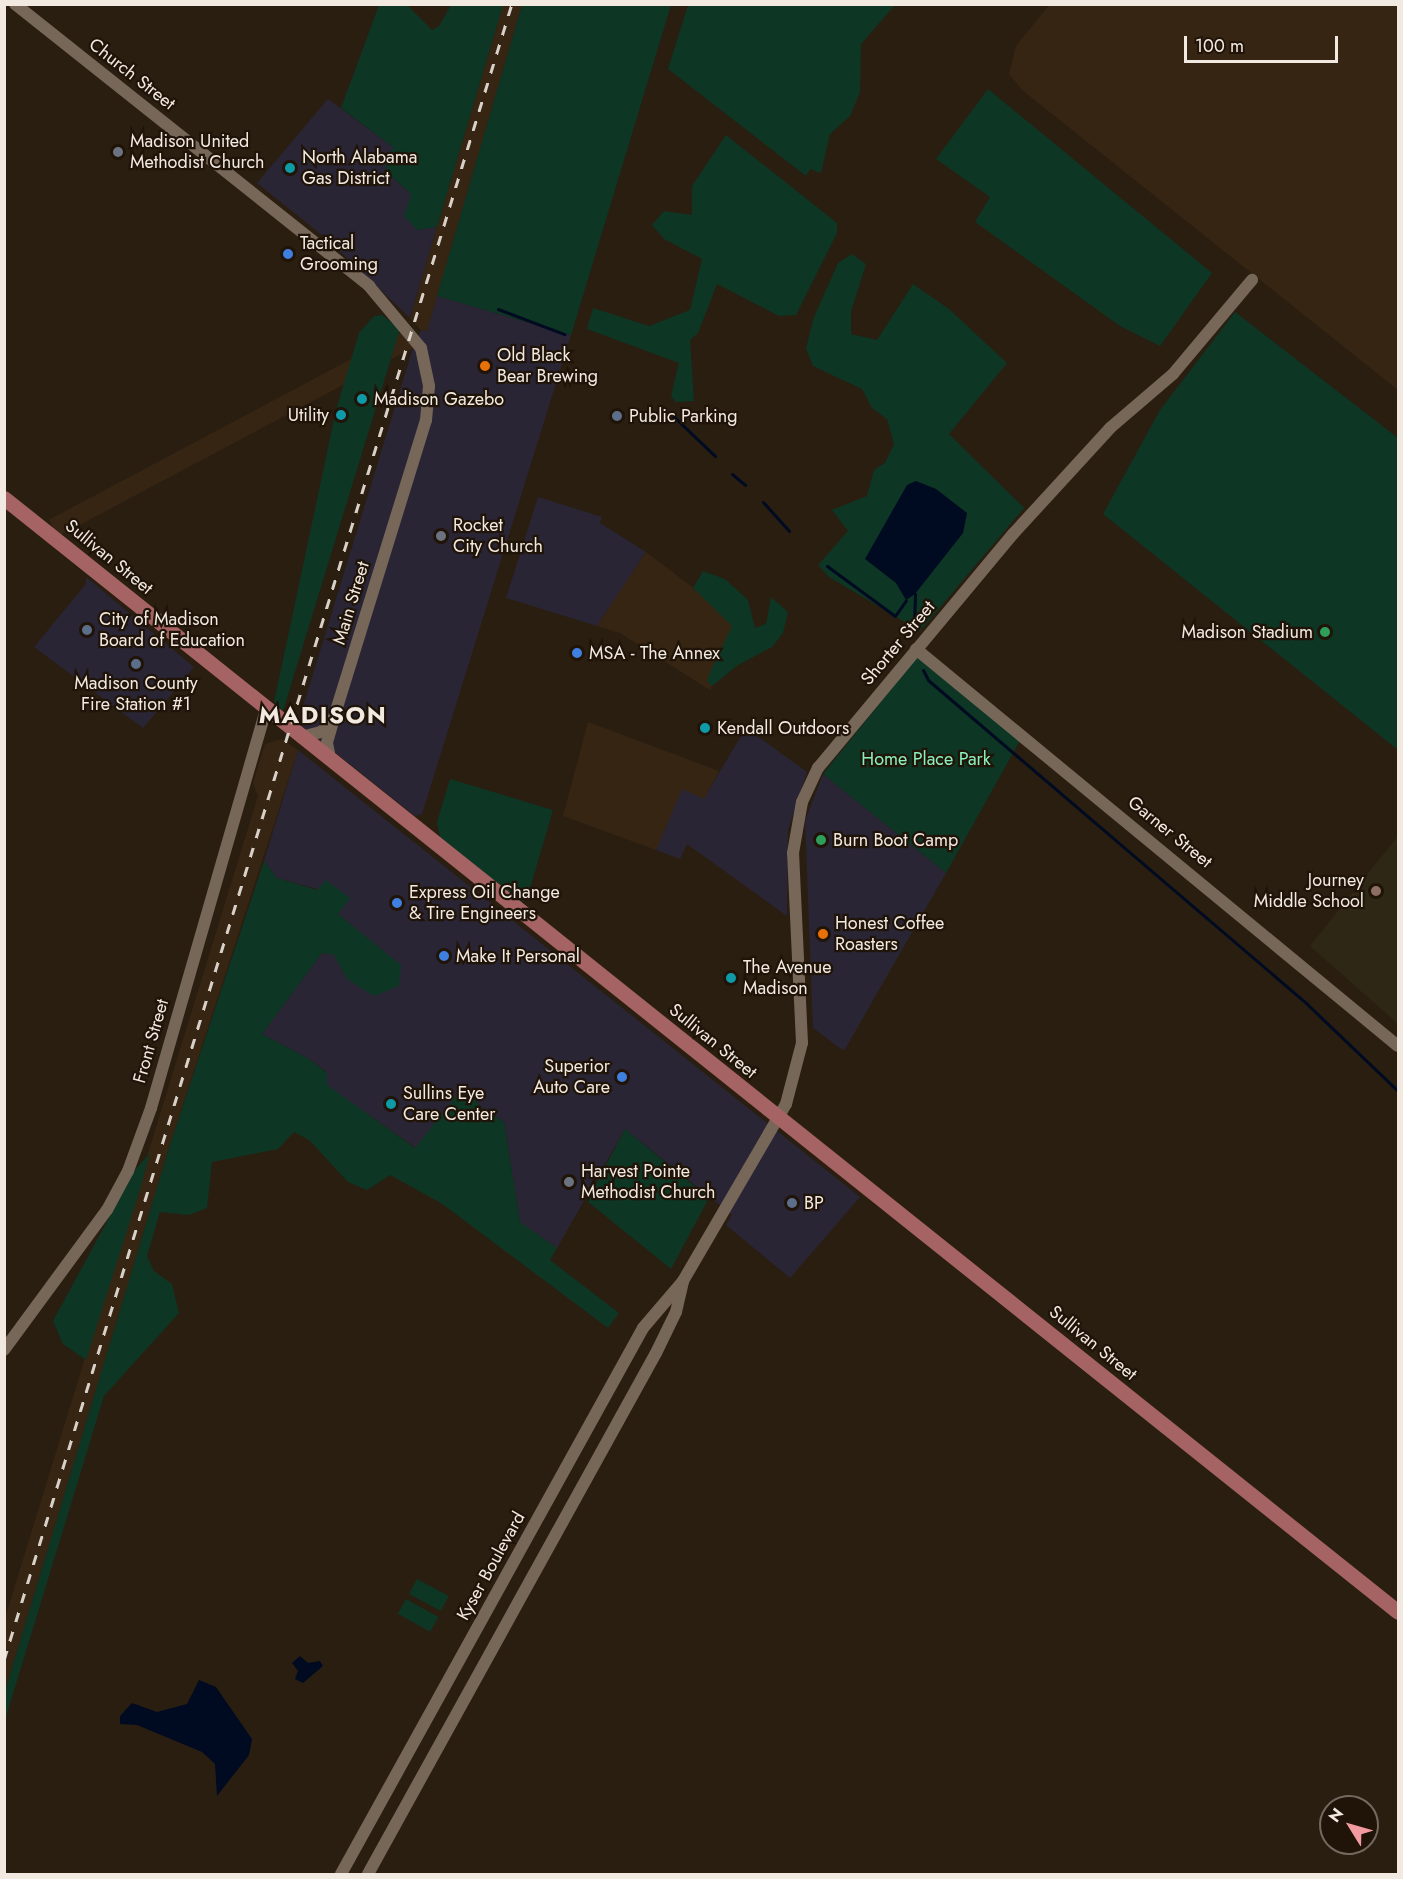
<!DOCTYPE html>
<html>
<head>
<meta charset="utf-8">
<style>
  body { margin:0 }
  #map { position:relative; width:1403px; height:1879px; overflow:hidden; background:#2a1e11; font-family:Jost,sans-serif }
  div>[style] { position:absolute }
  .commercial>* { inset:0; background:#292535 }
  .built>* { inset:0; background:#362513; transform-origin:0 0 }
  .education>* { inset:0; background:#2f2716 }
  .green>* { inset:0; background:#0d3624; transform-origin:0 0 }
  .water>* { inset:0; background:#000a21 }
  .stream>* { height:3px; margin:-1.5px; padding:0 1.5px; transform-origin:1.5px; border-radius:1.5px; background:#000a21 }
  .minor>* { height:12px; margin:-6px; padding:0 6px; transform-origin:6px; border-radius:6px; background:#766758 }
  .major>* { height:15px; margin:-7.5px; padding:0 7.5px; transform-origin:7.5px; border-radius:7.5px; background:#a66363 }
  .rail>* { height:3px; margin-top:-1.5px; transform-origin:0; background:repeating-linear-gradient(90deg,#d9d0c7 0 10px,transparent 0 20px) }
  .dots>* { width:16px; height:16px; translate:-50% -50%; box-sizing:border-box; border:3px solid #201408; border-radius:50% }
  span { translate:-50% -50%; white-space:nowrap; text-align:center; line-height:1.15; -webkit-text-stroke:4.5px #201408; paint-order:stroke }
  .street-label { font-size:18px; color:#f2e9e1 }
  .poi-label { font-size:18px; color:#f2e9e1 }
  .left { translate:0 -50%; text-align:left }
  .right { translate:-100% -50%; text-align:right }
  .park-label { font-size:18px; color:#8af0bc }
  .district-label { font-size:24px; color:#f2e9e1; font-weight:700; letter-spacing:1.5px }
  .frame { position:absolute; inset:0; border:6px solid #f2e9e1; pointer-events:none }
  .north { position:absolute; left:1319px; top:1795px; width:60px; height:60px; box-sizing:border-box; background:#201408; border:2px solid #74695f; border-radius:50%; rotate:307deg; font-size:16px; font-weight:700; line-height:24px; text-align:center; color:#f2e9e1 }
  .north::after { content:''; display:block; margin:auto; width:21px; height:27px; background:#f49aa1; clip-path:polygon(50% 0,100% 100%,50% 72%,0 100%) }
  .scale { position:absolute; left:1184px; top:36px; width:154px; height:27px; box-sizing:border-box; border:3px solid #f2e9e1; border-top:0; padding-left:8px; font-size:18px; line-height:21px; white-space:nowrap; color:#f2e9e1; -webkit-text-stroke:4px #201408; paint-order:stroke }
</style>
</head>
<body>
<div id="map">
  <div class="commercial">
    <div style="clip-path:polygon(328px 99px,393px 147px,388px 173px,411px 194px,417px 230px,437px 227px,410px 318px,327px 239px,257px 183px)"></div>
    <div style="clip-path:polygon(437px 296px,571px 335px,422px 814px,415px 816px,298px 723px,413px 348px,421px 330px,427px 331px)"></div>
    <div style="clip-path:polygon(538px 497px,602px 517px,600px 523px,646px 552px,597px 626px,506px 598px)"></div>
    <div style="clip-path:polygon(86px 577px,194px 667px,143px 728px,34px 647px,86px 584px)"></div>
    <div style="clip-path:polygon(746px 728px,807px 772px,788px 830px,787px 916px,687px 844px,680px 859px,656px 850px,682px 788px,704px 798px)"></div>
    <div style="clip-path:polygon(298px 750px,860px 1197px,790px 1278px,726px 1225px,732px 1215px,625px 1129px,557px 1248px,520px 1222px,504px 1122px,483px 1109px,464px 1087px,416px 1148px,326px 1085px,327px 1072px,309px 1059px,262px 1034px,322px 953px,334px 955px,347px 979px,401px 965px,338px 914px,349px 898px,277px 878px,264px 861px)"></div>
    <div style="clip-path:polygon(823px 774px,946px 873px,844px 1051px,813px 1028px,805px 821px)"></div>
  </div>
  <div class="built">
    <div style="clip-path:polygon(503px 5px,522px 5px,427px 331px,421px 330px,410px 318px)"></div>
    <div style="clip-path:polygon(1049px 5px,1398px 5px,1398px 390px,1022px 90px,1009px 74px,1016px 46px)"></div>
    <div style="left:404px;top:331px;width:19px;height:402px;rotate:62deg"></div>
    <div style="clip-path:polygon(646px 552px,741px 624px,710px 690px,620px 633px,597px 626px)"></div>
    <div style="clip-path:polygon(588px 722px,719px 771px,704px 799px,682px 789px,656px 850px,563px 816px)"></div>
    <div style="clip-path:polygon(281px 739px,298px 750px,169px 1148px,5px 1691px,5px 1618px,258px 796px,253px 783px,265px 744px)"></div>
  </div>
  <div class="education">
    <div style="clip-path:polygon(1398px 836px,1398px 1024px,1310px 946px)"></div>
  </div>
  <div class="green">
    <div style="clip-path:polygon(379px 5px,407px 5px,432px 30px,439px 26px,451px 5px,503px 5px,437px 227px,417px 230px,404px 216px,411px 194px,388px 173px,385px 164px,393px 147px,341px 108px)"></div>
    <div style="clip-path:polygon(522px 5px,671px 5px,571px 335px,437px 296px)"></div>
    <div style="clip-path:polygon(688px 5px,895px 5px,861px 44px,860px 92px,850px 116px,830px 134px,821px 173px,810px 169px,806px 176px,668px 69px)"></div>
    <div style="clip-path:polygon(988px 89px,1212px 273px,1160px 346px,1120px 326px,975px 222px,990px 197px,936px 159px)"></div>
    <div style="clip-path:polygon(726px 135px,837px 223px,837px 233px,796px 315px,779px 316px,717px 284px,698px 333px,690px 340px,694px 401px,676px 402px,671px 396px,679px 363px,587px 329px,593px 308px,649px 326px,690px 310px,702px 259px,664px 239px,652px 225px,664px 211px,692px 215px,692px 186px)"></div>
    <div style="clip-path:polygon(852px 254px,866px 264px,851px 312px,851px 334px,877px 340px,913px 284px,949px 309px,1007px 363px,949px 434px,1024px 508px,920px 631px,829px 577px,818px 565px,848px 531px,832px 510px,867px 496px,874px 470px,885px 463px,894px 444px,887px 419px,872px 408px,862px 389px,813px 366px,806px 348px,814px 317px,838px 263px)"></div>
    <div style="clip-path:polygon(1235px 312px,1398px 438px,1398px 750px,1103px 514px,1160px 410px)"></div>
    <div style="clip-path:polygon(382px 315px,400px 329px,283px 711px,274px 702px,336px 410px,359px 333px,374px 316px)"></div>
    <div style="clip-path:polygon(703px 571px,725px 579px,748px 600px,755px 628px,766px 624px,771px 597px,788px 612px,783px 633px,772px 647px,738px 665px,712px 686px,707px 681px,710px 672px,732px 626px,693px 588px)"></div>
    <div style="clip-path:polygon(921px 652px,1023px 735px,946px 873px,823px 774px)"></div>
    <div style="clip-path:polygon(450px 779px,553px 810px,527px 899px,521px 902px,440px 837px,437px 822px)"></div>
    <div style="clip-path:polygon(264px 861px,277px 878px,317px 890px,326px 880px,350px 898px,338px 914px,401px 965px,399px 986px,374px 996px,347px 979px,334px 955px,322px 953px,262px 1034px,309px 1059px,327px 1073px,327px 1085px,415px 1148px,464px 1086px,482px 1109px,504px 1122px,520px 1222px,557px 1248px,550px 1260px,619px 1313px,608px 1328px,441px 1203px,390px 1175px,367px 1190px,348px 1182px,309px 1140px,294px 1132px,278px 1149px,212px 1162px,207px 1208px,189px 1215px,160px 1212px,147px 1256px,154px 1271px,172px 1284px,179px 1313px,104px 1396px,5px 1720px,5px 1691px,169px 1148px)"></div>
    <div style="clip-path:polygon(625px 1129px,709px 1198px,671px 1269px,587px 1201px)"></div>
    <div style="clip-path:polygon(150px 1153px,141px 1186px,86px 1360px,63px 1344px,53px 1321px,135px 1170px)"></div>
    <div style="left:417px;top:1579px;width:36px;height:17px;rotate:28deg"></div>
    <div style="left:406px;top:1599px;width:37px;height:17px;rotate:29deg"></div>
  </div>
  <div class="water">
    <div style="clip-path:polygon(916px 481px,936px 489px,967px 513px,963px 533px,915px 594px,906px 600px,896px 583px,865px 559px,907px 485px)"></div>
    <div style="clip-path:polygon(300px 1656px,308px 1663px,320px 1661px,323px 1666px,303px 1683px,295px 1679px,298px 1671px,292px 1663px)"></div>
    <div style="clip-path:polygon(199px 1680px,216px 1687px,252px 1739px,249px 1755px,217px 1796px,215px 1764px,202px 1752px,137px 1725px,120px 1724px,120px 1716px,132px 1703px,157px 1712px,187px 1704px)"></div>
  </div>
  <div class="stream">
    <div style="left:498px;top:309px;width:71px;rotate:20.7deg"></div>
    <div style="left:671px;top:414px;width:61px;rotate:43.7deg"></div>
    <div style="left:732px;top:474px;width:17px;rotate:40deg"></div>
    <div style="left:763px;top:502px;width:39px;rotate:48deg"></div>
    <div style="left:827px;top:566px;width:84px;rotate:36.3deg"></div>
    <div style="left:895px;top:616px;width:19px;rotate:-55deg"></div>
    <div style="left:914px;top:624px;width:30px;rotate:-88deg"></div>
    <div style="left:923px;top:670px;width:11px;rotate:63deg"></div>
    <div style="left:928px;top:680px;width:499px;rotate:40.5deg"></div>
    <div style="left:1307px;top:1004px;width:126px;rotate:43.7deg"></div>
  </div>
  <div class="minor">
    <div style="left:15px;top:4px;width:453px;rotate:38.5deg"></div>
    <div style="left:369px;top:286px;width:81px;rotate:50deg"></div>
    <div style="left:421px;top:348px;width:39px;rotate:78deg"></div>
    <div style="left:429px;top:386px;width:34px;rotate:95deg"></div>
    <div style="left:426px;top:420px;width:312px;rotate:107.2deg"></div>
    <div style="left:334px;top:718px;width:26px;rotate:106deg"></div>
    <div style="left:327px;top:743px;width:16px;rotate:79deg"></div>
    <div style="left:916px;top:649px;width:624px;rotate:39.48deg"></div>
    <div style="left:301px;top:737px;width:21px;rotate:-14deg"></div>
    <div style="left:321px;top:732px;width:16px;rotate:-45deg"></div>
    <div style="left:4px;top:1350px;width:174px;rotate:-53.7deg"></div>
    <div style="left:107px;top:1210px;width:44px;rotate:-61.7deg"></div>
    <div style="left:128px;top:1171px;width:67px;rotate:-69.9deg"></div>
    <div style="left:151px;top:1108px;width:415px;rotate:-73.9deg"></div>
    <div style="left:341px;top:1874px;width:624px;rotate:-61.05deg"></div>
    <div style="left:643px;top:1328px;width:62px;rotate:-49.6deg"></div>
    <div style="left:683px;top:1281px;width:205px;rotate:-59.8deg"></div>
    <div style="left:786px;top:1104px;width:63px;rotate:-75.3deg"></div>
    <div style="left:802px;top:1043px;width:190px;rotate:-92.7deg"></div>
    <div style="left:793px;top:853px;width:52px;rotate:-80deg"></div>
    <div style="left:802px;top:802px;width:38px;rotate:-65deg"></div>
    <div style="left:818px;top:768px;width:305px;rotate:-50.2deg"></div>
    <div style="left:1013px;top:534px;width:144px;rotate:-47.5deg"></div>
    <div style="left:1110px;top:428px;width:83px;rotate:-40.6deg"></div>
    <div style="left:1173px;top:374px;width:123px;rotate:-50deg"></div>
    <div style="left:368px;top:1874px;width:595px;rotate:-61.07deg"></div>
    <div style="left:656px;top:1353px;width:46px;rotate:-64deg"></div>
    <div style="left:676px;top:1312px;width:32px;rotate:-77deg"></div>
  </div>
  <div class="major">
    <div style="left:4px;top:498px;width:1784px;rotate:38.63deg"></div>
  </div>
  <div class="rail">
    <div style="left:4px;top:1660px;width:1732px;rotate:-72.95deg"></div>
  </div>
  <div class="dots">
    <div style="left:118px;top:152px;background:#6b7280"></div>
    <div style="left:290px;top:168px;background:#0f9aa8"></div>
    <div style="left:288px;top:254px;background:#3f7fe0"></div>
    <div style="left:485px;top:366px;background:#e8710a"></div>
    <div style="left:362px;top:399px;background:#0f9aa8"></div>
    <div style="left:341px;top:415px;background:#0f9aa8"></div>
    <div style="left:617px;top:416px;background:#5c6f8a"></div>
    <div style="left:441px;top:536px;background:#6b7280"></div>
    <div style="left:87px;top:630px;background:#5c6f8a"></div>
    <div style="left:1325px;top:632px;background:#2e9e5b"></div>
    <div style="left:577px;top:653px;background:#3f7fe0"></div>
    <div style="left:136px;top:664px;background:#5c6f8a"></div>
    <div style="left:705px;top:728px;background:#0f9aa8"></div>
    <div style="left:821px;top:840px;background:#2e9e5b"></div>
    <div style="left:1376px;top:891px;background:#8d6e63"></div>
    <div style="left:397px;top:903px;background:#3f7fe0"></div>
    <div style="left:823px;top:934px;background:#e8710a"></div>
    <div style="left:444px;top:956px;background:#3f7fe0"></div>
    <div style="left:731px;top:978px;background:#0f9aa8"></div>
    <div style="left:622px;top:1077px;background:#3f7fe0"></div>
    <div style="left:391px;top:1104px;background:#0f9aa8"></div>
    <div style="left:569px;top:1182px;background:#6b7280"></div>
    <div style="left:792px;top:1203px;background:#5c6f8a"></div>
  </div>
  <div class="street-label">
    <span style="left:132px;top:74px;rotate:38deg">Church Street</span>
    <span style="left:109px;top:557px;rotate:39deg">Sullivan Street</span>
    <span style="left:351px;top:603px;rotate:-73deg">Main Street</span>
    <span style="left:898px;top:643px;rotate:-50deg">Shorter Street</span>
    <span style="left:1170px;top:832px;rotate:39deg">Garner Street</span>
    <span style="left:151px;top:1041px;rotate:-74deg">Front Street</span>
    <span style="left:713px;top:1041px;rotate:39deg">Sullivan Street</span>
    <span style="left:1093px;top:1343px;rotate:39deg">Sullivan Street</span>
    <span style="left:491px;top:1566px;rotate:-61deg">Kyser Boulevard</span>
  </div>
  <div class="poi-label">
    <span class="left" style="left:130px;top:152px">Madison United<br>Methodist Church</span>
    <span class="left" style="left:302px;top:168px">North Alabama<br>Gas District</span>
    <span class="left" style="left:300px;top:254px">Tactical<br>Grooming</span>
    <span class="left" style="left:497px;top:366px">Old Black<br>Bear Brewing</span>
    <span class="left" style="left:374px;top:399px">Madison Gazebo</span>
    <span class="right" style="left:329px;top:415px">Utility</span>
    <span class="left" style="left:629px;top:416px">Public Parking</span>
    <span class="left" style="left:453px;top:536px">Rocket<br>City Church</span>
    <span class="left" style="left:99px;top:630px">City of Madison<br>Board of Education</span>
    <span class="right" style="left:1313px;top:632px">Madison Stadium</span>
    <span class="left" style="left:589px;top:653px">MSA - The Annex</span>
    <span style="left:136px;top:694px">Madison County<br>Fire Station #1</span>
    <span class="left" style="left:717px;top:728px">Kendall Outdoors</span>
    <span class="left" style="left:833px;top:840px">Burn Boot Camp</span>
    <span class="right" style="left:1364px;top:891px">Journey<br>Middle School</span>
    <span class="left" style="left:409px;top:903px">Express Oil Change<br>&amp; Tire Engineers</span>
    <span class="left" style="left:835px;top:934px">Honest Coffee<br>Roasters</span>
    <span class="left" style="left:456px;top:956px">Make It Personal</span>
    <span class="left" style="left:743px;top:978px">The Avenue<br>Madison</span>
    <span class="right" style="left:610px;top:1077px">Superior<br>Auto Care</span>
    <span class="left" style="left:403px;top:1104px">Sullins Eye<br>Care Center</span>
    <span class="left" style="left:581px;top:1182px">Harvest Pointe<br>Methodist Church</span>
    <span class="left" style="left:804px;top:1203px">BP</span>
  </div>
  <div class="park-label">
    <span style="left:926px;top:759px">Home Place Park</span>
  </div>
  <div class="district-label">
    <span style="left:323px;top:715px">MADISON</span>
  </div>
  <div class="frame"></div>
  <div class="north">N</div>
  <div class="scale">100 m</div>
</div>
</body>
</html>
